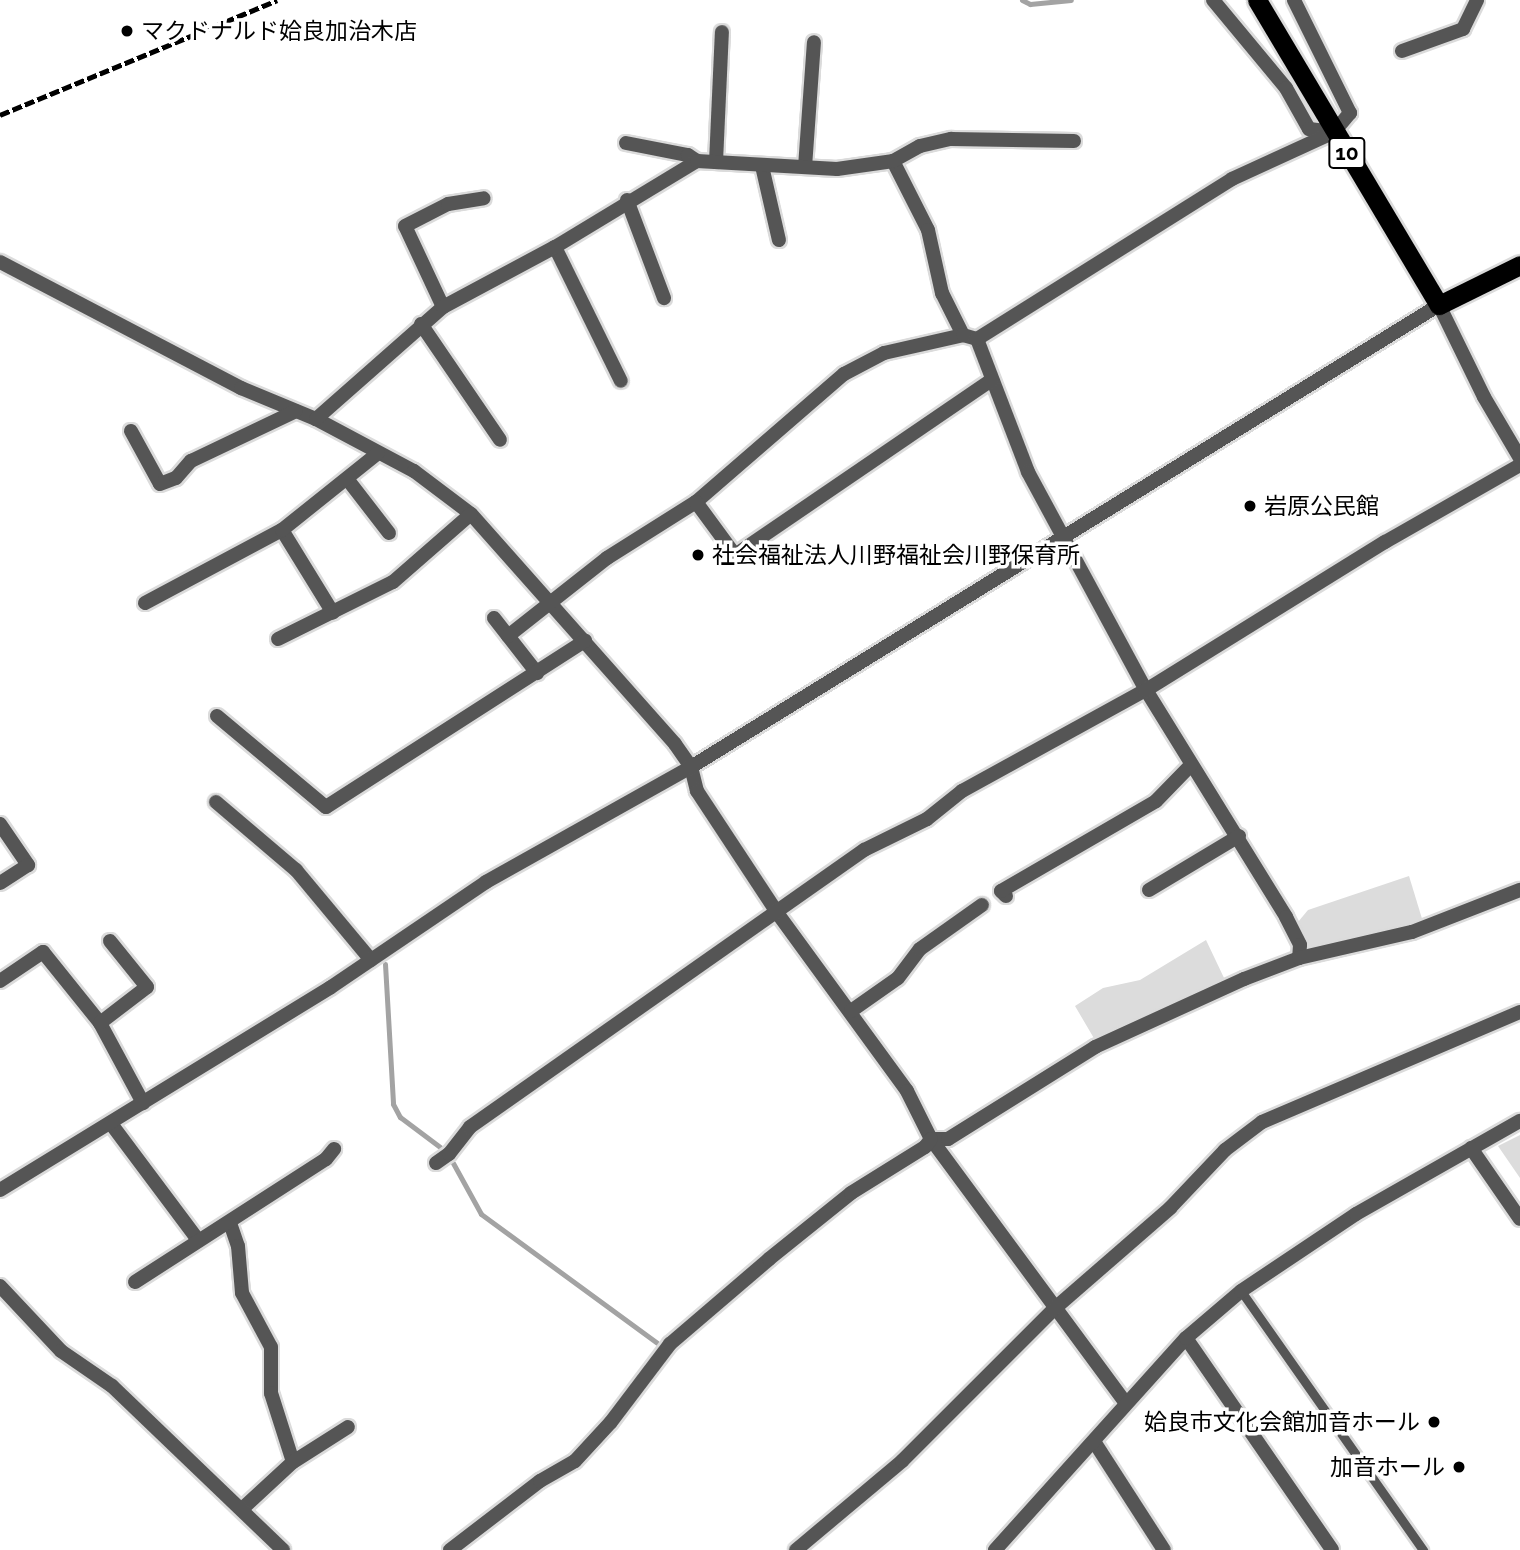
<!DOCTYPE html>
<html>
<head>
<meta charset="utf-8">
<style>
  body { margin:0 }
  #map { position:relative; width:1520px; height:1550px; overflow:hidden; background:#fff; font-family:Raleway,"Noto Sans JP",sans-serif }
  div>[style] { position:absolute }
  .green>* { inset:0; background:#dcdcdc }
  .stream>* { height:5px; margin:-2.5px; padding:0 2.5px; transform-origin:2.5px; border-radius:2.5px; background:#a3a3a3 }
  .roads { filter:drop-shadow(2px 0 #dbdbdb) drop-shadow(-2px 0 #dbdbdb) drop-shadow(0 2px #dbdbdb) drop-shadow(0 -2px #dbdbdb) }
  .service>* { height:9px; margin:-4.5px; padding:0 4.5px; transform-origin:4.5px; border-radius:4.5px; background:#555 }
  .minor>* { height:14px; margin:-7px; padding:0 7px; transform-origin:7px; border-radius:7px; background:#555 }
  .tertiary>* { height:14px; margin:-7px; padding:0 7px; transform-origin:7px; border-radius:7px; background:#555 }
  .trunk>* { height:19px; margin:-9.5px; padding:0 9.5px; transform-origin:9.5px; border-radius:9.5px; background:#000 }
  .rail>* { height:5px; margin-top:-2.5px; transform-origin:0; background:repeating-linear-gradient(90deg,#000 0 10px,transparent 0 13.5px) }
  .dots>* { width:19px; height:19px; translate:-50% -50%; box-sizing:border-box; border:4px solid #fff; border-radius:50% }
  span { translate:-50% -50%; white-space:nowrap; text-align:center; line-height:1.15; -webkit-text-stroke:7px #fff; paint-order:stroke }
  .shield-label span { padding:2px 5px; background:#fff; border:2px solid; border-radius:5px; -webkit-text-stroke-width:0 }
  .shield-label { font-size:21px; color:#000; font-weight:700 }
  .poi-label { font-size:23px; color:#000 }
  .left { translate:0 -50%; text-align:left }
  .right { translate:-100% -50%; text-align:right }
</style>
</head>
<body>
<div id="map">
  <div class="green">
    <div style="clip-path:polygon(1409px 876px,1423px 922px,1321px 949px,1309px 946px,1298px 922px,1308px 910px)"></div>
    <div style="clip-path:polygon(1206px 940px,1225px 980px,1095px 1040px,1075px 1006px,1103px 988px,1140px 980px)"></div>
    <div style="clip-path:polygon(1520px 1135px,1520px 1178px,1498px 1146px)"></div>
  </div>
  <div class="stream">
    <div style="left:1022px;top:0;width:9px;rotate:27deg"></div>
    <div style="left:1030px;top:4px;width:41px;rotate:-5.6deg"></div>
    <div style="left:385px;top:964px;width:140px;rotate:86.7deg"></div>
    <div style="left:393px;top:1104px;width:15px;rotate:62deg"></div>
    <div style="left:400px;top:1117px;width:55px;rotate:36.9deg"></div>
    <div style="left:453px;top:1163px;width:58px;rotate:61.2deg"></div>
    <div style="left:481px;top:1214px;width:218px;rotate:36.2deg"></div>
  </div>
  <div class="roads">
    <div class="service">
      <div style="left:1241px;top:1291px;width:317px;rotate:54.9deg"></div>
    </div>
    <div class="minor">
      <div style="left:1213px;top:0;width:114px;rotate:50.3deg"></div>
      <div style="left:1286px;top:88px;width:47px;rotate:60.7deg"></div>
      <div style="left:1309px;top:129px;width:25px;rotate:7deg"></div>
      <div style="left:1334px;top:132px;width:25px;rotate:-50deg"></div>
      <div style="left:1350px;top:113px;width:126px;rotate:-116.4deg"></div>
      <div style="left:1402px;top:51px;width:65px;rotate:-19.8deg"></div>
      <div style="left:1463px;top:29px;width:32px;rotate:-64deg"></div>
      <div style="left:626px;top:143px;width:63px;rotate:11deg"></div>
      <div style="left:688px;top:155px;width:11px;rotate:34deg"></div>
      <div style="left:893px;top:161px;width:77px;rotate:63.1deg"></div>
      <div style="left:928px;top:230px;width:65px;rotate:77.5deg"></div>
      <div style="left:942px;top:293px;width:47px;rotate:63.4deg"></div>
      <div style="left:716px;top:162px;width:130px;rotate:-87.4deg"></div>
      <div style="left:762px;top:166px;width:76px;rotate:77.1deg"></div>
      <div style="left:805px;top:167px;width:125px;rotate:-85.9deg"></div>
      <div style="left:627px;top:200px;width:105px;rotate:69.3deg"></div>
      <div style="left:555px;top:247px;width:149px;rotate:63.8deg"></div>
      <div style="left:0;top:262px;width:272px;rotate:27.6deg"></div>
      <div style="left:241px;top:388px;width:81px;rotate:22.5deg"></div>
      <div style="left:316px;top:419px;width:111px;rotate:28deg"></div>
      <div style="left:414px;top:471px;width:71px;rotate:37deg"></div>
      <div style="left:471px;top:514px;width:307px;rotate:48.4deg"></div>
      <div style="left:675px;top:744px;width:28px;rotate:55deg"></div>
      <div style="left:691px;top:767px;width:25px;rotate:76deg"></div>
      <div style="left:697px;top:791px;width:147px;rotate:56.6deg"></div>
      <div style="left:778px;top:914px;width:219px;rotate:53.9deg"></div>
      <div style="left:907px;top:1091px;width:54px;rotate:63.4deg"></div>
      <div style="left:931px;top:1139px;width:327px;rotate:53.6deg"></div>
      <div style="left:1439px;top:305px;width:102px;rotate:63.9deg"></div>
      <div style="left:1484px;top:397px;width:71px;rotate:59.5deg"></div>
      <div style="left:443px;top:307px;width:89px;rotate:-115.1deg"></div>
      <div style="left:405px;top:226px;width:48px;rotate:-27.1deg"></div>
      <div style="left:448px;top:204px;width:36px;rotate:-9deg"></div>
      <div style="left:421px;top:324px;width:140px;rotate:55.7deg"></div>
      <div style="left:977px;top:339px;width:142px;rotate:69deg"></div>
      <div style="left:1028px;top:472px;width:248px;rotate:61.6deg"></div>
      <div style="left:1146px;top:690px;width:267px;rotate:58.3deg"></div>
      <div style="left:1286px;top:917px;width:31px;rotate:63deg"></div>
      <div style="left:1300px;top:945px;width:13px;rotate:94deg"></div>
      <div style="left:316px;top:419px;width:169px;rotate:-41.4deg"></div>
      <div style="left:443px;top:307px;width:127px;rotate:-28.2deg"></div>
      <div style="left:555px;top:247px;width:166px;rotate:-31.2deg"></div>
      <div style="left:697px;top:161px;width:140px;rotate:3.3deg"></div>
      <div style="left:837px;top:169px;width:57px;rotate:-8.1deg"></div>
      <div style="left:893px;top:161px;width:31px;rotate:-29deg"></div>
      <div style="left:920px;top:146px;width:32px;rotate:-13deg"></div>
      <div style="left:951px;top:139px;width:123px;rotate:0.9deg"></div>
      <div style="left:131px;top:431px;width:60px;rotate:61.3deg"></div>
      <div style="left:160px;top:484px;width:17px;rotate:-21deg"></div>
      <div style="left:176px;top:478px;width:23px;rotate:-49deg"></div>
      <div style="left:191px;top:461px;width:116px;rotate:-25.5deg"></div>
      <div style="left:348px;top:480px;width:67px;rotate:52.3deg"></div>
      <div style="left:696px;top:502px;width:196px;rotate:-40.9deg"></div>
      <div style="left:844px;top:374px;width:45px;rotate:-27.7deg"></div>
      <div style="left:884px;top:353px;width:81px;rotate:-12.8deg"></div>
      <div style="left:963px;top:335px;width:15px;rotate:16deg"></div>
      <div style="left:977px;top:339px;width:301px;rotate:-32.1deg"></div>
      <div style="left:1232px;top:179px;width:112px;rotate:-24.7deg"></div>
      <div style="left:282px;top:530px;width:97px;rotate:58.4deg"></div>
      <div style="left:145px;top:603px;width:155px;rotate:-28.1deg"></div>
      <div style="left:282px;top:530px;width:123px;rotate:-38.7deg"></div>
      <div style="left:494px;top:618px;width:70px;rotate:52deg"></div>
      <div style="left:508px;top:636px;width:126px;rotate:-38.2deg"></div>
      <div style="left:607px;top:558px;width:105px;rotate:-32.2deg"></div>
      <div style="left:696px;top:502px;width:66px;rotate:53.7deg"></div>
      <div style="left:735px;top:555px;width:311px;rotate:-34.3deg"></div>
      <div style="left:278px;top:639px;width:128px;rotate:-26.4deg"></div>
      <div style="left:393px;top:582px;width:103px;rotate:-41.1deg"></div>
      <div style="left:217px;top:716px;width:142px;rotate:39.9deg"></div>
      <div style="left:326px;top:807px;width:308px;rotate:-32.7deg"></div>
      <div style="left:216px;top:802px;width:105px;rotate:40.4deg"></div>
      <div style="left:296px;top:870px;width:117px;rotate:50.2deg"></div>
      <div style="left:0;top:824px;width:50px;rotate:55.7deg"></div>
      <div style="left:28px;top:865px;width:33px;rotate:147deg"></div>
      <div style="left:1149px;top:890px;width:105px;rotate:-31deg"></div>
      <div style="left:1006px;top:896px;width:7px;rotate:-135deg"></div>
      <div style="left:1001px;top:891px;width:179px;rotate:-30.1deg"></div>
      <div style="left:1156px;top:801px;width:50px;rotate:-45.8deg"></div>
      <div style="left:0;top:981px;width:52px;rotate:-34deg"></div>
      <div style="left:43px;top:952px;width:91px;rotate:51.2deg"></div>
      <div style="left:100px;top:1023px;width:91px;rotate:61.7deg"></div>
      <div style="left:851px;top:1011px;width:57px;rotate:-35.1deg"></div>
      <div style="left:898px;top:978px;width:36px;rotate:-53deg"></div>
      <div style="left:920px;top:949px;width:76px;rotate:-35.4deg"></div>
      <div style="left:100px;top:1023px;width:59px;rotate:-37.5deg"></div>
      <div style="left:147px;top:987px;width:59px;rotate:-128.8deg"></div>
      <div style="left:112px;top:1125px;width:144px;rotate:53.2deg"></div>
      <div style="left:931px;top:1139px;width:17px"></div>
      <div style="left:948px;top:1139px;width:173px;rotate:-32deg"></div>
      <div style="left:1095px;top:1047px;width:164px;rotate:-24.5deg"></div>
      <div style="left:1244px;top:979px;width:59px;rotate:-20.9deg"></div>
      <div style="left:1299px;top:958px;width:116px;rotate:-13deg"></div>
      <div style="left:1412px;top:932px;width:116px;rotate:-21.3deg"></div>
      <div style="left:436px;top:1163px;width:16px;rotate:-35deg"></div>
      <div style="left:449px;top:1154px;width:34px;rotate:-52deg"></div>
      <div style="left:470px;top:1127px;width:482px;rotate:-35.1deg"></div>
      <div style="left:864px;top:850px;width:70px;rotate:-26.2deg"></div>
      <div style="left:927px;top:819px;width:45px;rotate:-38.7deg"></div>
      <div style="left:962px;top:791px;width:210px;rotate:-28.8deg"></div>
      <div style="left:1146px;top:690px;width:281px;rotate:-31.8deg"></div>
      <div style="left:1385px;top:542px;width:155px;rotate:-29.7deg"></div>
      <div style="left:230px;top:1223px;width:24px;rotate:71deg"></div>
      <div style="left:238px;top:1246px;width:47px;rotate:85.1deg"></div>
      <div style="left:242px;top:1293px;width:61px;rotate:61.8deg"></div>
      <div style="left:271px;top:1347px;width:46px;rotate:90deg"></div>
      <div style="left:271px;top:1393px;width:72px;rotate:72.3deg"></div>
      <div style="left:135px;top:1282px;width:227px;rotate:-32.8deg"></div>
      <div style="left:326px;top:1159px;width:13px;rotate:-51deg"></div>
      <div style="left:1186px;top:1338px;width:257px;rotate:55.4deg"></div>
      <div style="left:1095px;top:1443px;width:127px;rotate:57.2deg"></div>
      <div style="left:242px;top:1509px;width:69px;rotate:-42.7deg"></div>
      <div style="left:293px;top:1462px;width:65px;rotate:-32.5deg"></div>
      <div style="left:450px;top:1550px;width:113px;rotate:-37.5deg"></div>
      <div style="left:540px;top:1481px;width:40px;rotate:-29.7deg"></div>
      <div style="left:575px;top:1461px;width:53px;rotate:-47.3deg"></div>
      <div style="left:611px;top:1422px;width:98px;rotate:-52.9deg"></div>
      <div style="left:670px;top:1344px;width:130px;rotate:-40.6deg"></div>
      <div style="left:769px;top:1259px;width:105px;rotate:-38.8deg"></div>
      <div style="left:851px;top:1193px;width:87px;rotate:-31.9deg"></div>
      <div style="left:925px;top:1147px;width:10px;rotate:-53deg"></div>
      <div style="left:796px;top:1550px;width:138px;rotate:-40deg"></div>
      <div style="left:902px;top:1461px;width:215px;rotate:-45deg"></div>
      <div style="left:1054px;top:1309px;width:154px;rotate:-41deg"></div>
      <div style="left:1170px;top:1208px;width:80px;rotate:-46.5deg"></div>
      <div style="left:1225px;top:1150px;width:46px;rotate:-37.1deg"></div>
      <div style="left:1262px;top:1122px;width:280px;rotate:-23.1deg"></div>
      <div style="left:995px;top:1550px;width:285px;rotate:-48deg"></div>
      <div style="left:1186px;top:1338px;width:72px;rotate:-40.5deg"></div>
      <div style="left:1241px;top:1291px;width:138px;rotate:-33.8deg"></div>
      <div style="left:1356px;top:1214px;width:189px;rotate:-29.6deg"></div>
    </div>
    <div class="tertiary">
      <div style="left:1471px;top:1148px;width:86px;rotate:55.4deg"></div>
      <div style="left:0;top:1190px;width:388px;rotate:-31.5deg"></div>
      <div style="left:331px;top:987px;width:187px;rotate:-34.1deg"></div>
      <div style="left:486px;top:882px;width:235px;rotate:-29.3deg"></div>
      <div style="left:691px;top:767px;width:879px;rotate:-31.7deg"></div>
      <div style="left:0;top:1286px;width:89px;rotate:46.8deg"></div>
      <div style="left:61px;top:1351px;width:62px;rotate:34.5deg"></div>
      <div style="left:112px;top:1386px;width:237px;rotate:43.8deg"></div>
    </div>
    <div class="trunk">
      <div style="left:1257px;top:0;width:355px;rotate:59.2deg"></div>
      <div style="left:1439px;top:305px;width:90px;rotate:-26.3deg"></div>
    </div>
  </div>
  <div class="rail">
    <div style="left:0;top:115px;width:300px;rotate:-22.5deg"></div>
  </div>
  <div class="dots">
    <div style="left:127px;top:31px;background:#000"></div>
    <div style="left:1250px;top:506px;background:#000"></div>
    <div style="left:698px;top:555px;background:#000"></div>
    <div style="left:1434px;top:1422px;background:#000"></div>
    <div style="left:1459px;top:1467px;background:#000"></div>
  </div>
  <div class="shield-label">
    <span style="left:1347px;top:153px">10</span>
  </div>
  <div class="poi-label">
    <span class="left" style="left:141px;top:31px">マクドナルド姶良加治木店</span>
    <span class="left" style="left:1264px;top:506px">岩原公民館</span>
    <span class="left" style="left:712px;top:555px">社会福祉法人川野福祉会川野保育所</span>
    <span class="right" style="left:1420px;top:1422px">姶良市文化会館加音ホール</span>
    <span class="right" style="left:1445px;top:1467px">加音ホール</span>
  </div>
</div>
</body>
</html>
